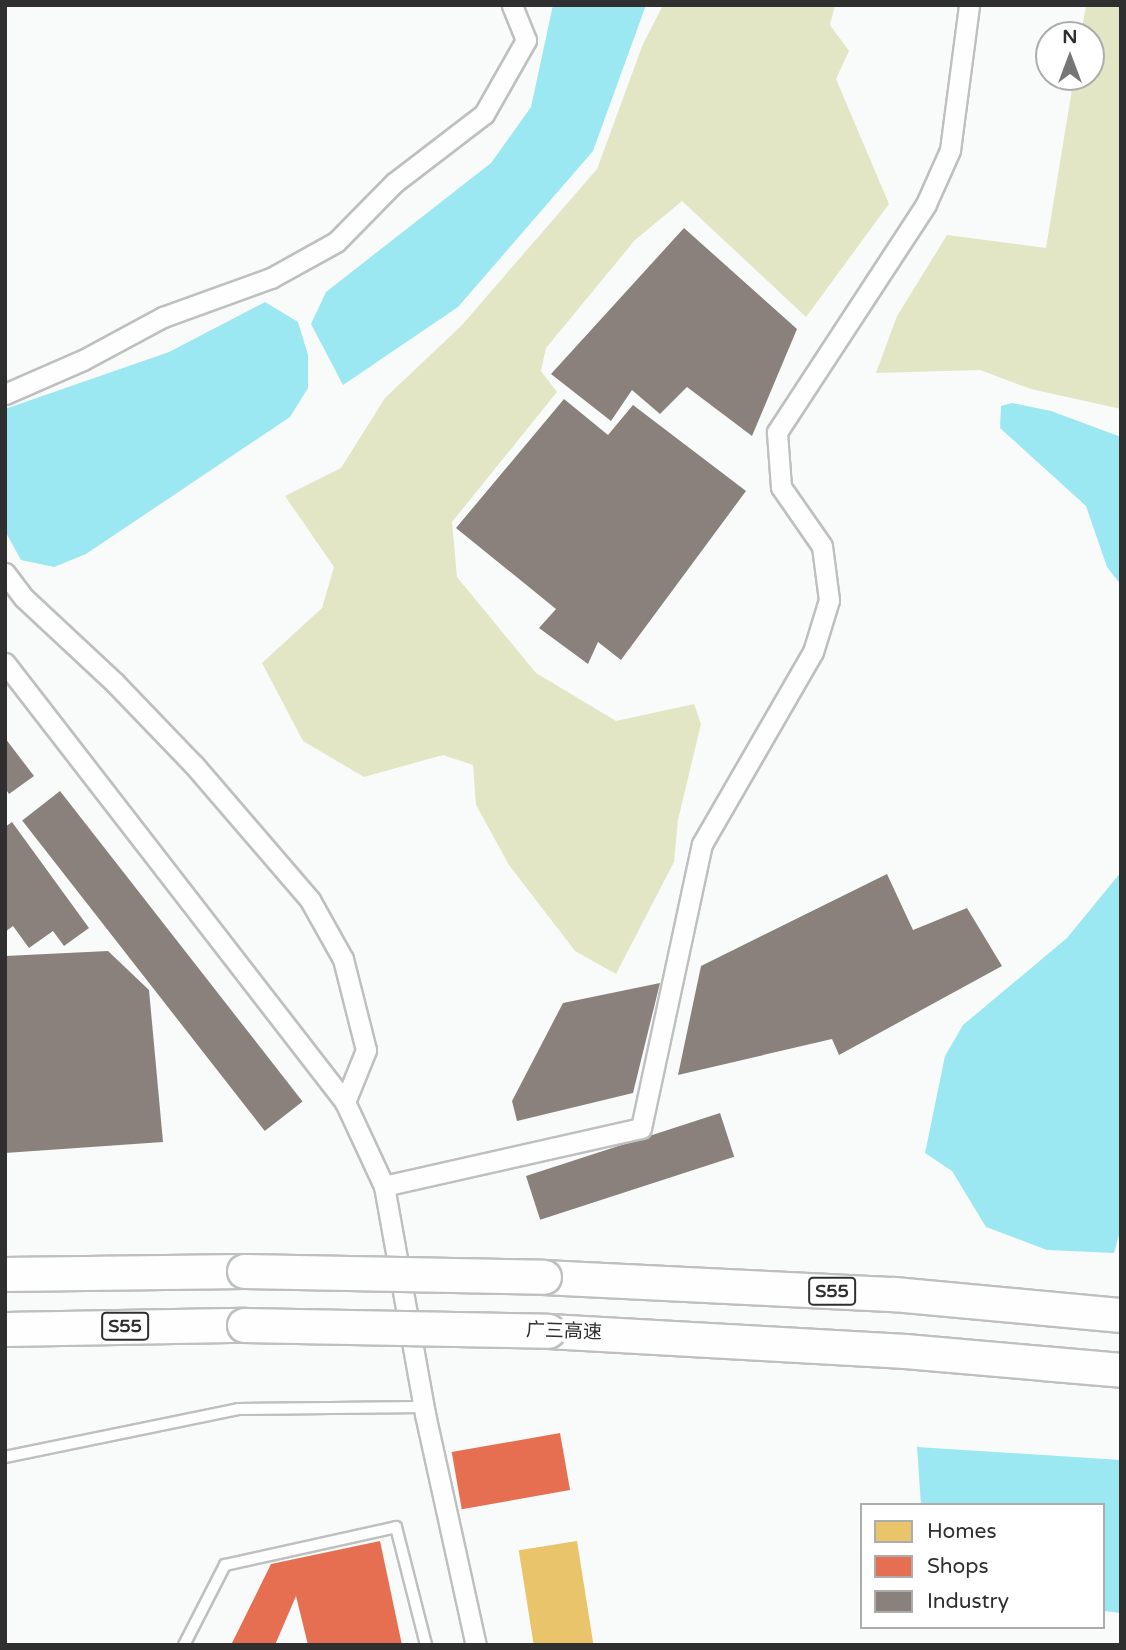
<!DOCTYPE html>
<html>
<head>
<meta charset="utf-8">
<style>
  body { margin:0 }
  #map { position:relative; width:1126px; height:1650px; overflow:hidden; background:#f9fbfa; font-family:"Varela Round","Noto Sans SC",sans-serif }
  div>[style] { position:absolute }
  .green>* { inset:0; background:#e2e6c5 }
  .water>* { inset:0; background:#9be7f2 }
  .homes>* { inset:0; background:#e9c46a; transform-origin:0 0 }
  .shops>* { inset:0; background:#e76f51; transform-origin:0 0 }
  .industry>* { inset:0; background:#8a817c; transform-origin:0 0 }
  .roads { filter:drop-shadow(2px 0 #bec0bf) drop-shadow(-2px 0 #bec0bf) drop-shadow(0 2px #bec0bf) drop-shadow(0 -2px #bec0bf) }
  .lane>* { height:10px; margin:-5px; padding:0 5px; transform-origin:5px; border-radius:5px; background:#fefefe }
  .street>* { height:19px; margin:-9.5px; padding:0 9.5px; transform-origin:9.5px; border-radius:9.5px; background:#fefefe }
  .highway>* { height:33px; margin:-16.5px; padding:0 16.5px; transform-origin:16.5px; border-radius:16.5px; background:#fefefe }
  .bridges { filter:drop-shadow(2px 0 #bec0bf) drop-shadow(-2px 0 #bec0bf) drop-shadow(0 2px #bec0bf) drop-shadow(0 -2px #bec0bf) }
  .highway-bridge>* { height:33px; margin:-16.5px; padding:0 16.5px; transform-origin:16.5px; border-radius:16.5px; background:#fefefe }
  span { translate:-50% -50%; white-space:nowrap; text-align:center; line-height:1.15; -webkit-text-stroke:7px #fff; paint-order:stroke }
  .shield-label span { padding:2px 5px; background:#fff; border:2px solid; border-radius:5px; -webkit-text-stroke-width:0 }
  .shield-label { font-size:18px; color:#2e2f2e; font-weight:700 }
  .street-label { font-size:19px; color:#2e2f2e }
  .frame { position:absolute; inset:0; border:7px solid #2e2f2e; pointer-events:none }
  .legend { position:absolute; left:860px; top:1503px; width:245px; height:126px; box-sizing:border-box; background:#fff; border:2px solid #abacab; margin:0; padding:9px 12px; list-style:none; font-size:21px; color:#2e2f2e }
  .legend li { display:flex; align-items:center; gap:14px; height:35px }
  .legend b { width:35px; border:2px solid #abacab }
  .north { position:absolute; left:1035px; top:21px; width:70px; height:70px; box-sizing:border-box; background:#fff; border:2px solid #abacab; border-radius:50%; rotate:0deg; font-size:19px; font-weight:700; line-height:28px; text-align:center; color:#2e2f2e }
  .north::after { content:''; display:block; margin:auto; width:24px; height:32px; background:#757675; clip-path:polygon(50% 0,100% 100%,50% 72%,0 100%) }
</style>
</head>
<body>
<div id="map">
  <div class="green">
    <div style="clip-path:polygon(663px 5px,835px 5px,830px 25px,849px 51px,836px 79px,889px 204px,806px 317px,682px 201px,635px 240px,546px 348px,541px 371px,557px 392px,452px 522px,457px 577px,536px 673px,616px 721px,694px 704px,701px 724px,678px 820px,674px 862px,616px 974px,575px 951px,509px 865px,476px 805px,473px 765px,443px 755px,364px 777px,303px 741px,262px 663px,322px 608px,334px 567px,285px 496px,341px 468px,385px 398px,462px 325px,597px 169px,643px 44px)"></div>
    <div style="clip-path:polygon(1086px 5px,1121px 5px,1121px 409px,1031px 389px,980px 370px,876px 373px,897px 316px,947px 235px,1046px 248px,1074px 77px,1091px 77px,1091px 35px,1081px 35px)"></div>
  </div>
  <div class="water">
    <div style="clip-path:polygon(553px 5px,646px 5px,593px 151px,458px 307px,343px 385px,311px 324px,326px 292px,491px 163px,531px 107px)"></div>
    <div style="clip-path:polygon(265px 302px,298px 322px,308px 355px,308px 388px,290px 417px,86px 554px,54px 567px,21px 560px,5px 531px,5px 409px,169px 352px)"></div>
    <div style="clip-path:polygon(1012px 403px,1051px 411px,1121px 437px,1121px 585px,1107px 567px,1086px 506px,1000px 428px,1001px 406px)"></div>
    <div style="clip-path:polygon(1121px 872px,1121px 1227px,1114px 1253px,1047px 1250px,986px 1227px,952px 1171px,925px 1153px,945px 1056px,963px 1025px,1067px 938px)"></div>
    <div style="clip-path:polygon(917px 1447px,1121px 1460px,1121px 1613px,1103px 1611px,1103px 1505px,921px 1505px)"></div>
  </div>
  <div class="homes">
    <div style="left:577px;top:1541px;width:105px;height:59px;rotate:81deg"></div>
  </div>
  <div class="shops">
    <div style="left:560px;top:1433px;width:58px;height:110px;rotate:80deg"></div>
    <div style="clip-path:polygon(380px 1541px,402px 1645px,308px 1645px,296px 1596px,275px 1645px,231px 1645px,271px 1564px)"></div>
  </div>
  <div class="industry">
    <div style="clip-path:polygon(684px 228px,797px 329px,752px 436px,687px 387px,660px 414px,632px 390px,611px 421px,551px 374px)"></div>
    <div style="clip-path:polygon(564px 399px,608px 435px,633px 405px,746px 491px,621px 660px,598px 642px,588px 664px,539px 628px,556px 609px,456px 528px)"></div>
    <div style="clip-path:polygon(5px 738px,34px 776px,9px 794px,5px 788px)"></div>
    <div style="left:60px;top:791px;width:394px;height:48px;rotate:52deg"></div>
    <div style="clip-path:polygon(12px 822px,89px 928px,64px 946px,53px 931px,29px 948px,13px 926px,5px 932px,5px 827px)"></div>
    <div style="clip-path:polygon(887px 874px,913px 930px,967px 908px,1002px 966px,839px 1055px,832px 1039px,678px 1075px,701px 966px)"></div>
    <div style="clip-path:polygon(108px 951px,149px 990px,163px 1142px,5px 1153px,5px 956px)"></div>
    <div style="clip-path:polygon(660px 983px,633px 1093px,517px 1121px,512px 1101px,563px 1003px)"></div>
    <div style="left:720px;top:1113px;width:46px;height:204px;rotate:72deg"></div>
  </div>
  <div class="roads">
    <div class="lane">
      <div style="left:5px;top:1457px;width:238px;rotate:-11.6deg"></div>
      <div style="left:238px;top:1409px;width:186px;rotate:-0.6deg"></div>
      <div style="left:184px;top:1645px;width:90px;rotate:-62.9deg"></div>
      <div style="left:225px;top:1565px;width:175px;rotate:-12.5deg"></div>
      <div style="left:396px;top:1527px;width:122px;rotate:75.7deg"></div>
    </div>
    <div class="street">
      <div style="left:5px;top:394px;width:85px;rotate:-23.6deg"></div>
      <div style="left:83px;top:360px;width:91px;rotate:-28.3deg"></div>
      <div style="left:163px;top:317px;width:115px;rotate:-19.9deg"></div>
      <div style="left:271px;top:278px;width:74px;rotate:-29deg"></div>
      <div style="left:336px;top:242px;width:83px;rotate:-45.5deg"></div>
      <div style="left:394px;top:183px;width:113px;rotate:-37.5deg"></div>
      <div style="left:484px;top:114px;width:85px;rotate:-60.4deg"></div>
      <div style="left:526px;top:40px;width:38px;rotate:-112deg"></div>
      <div style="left:5px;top:573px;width:31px;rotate:53deg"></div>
      <div style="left:24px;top:598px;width:125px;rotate:43deg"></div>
      <div style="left:115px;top:683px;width:114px;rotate:46.1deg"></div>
      <div style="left:194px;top:765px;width:178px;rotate:49.3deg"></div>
      <div style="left:310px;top:900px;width:68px;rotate:60.8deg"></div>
      <div style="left:343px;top:959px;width:94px;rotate:75.8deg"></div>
      <div style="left:366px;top:1050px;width:56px;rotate:112deg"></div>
      <div style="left:5px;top:663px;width:555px;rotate:52.24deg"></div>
      <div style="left:345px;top:1102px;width:93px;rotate:65.1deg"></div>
      <div style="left:384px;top:1186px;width:232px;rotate:79.8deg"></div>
      <div style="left:425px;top:1414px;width:237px;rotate:77.6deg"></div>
      <div style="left:384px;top:1186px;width:263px;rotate:-12.7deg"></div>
      <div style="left:641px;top:1128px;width:290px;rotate:-77.9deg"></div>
      <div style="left:702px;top:844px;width:222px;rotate:-60deg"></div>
      <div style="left:813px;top:652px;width:54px;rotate:-72.9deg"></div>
      <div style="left:829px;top:600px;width:54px;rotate:-97.4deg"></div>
      <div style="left:822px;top:546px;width:72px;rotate:-124.8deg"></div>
      <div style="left:781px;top:487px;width:55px;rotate:-94.2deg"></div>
      <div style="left:777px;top:432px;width:272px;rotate:-56.8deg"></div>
      <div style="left:926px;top:204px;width:59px;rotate:-66deg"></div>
      <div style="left:950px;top:150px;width:146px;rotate:-82.5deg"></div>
    </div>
    <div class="highway">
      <div style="left:5px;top:1274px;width:239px;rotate:-0.7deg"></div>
      <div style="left:544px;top:1277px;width:350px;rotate:2.8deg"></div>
      <div style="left:894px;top:1294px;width:228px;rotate:5.3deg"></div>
      <div style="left:5px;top:1329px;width:239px;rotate:-1deg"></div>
      <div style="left:548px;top:1331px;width:358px;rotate:3.2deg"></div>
      <div style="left:905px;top:1351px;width:217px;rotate:5deg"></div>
    </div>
  </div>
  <div class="bridges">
    <div class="highway-bridge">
      <div style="left:244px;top:1271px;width:300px;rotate:1.1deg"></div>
      <div style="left:244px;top:1325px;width:304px;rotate:1.1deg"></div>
    </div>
  </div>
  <div class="shield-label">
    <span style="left:832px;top:1291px">S55</span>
    <span style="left:125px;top:1326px">S55</span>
  </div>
  <div class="street-label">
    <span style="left:564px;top:1332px;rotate:2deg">广三高速</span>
  </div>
  <div class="frame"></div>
  <ul class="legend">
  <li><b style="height:19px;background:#e9c46a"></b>Homes</li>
  <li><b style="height:19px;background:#e76f51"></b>Shops</li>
  <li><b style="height:19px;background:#8a817c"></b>Industry</li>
  </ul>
  <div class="north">N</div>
</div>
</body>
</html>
